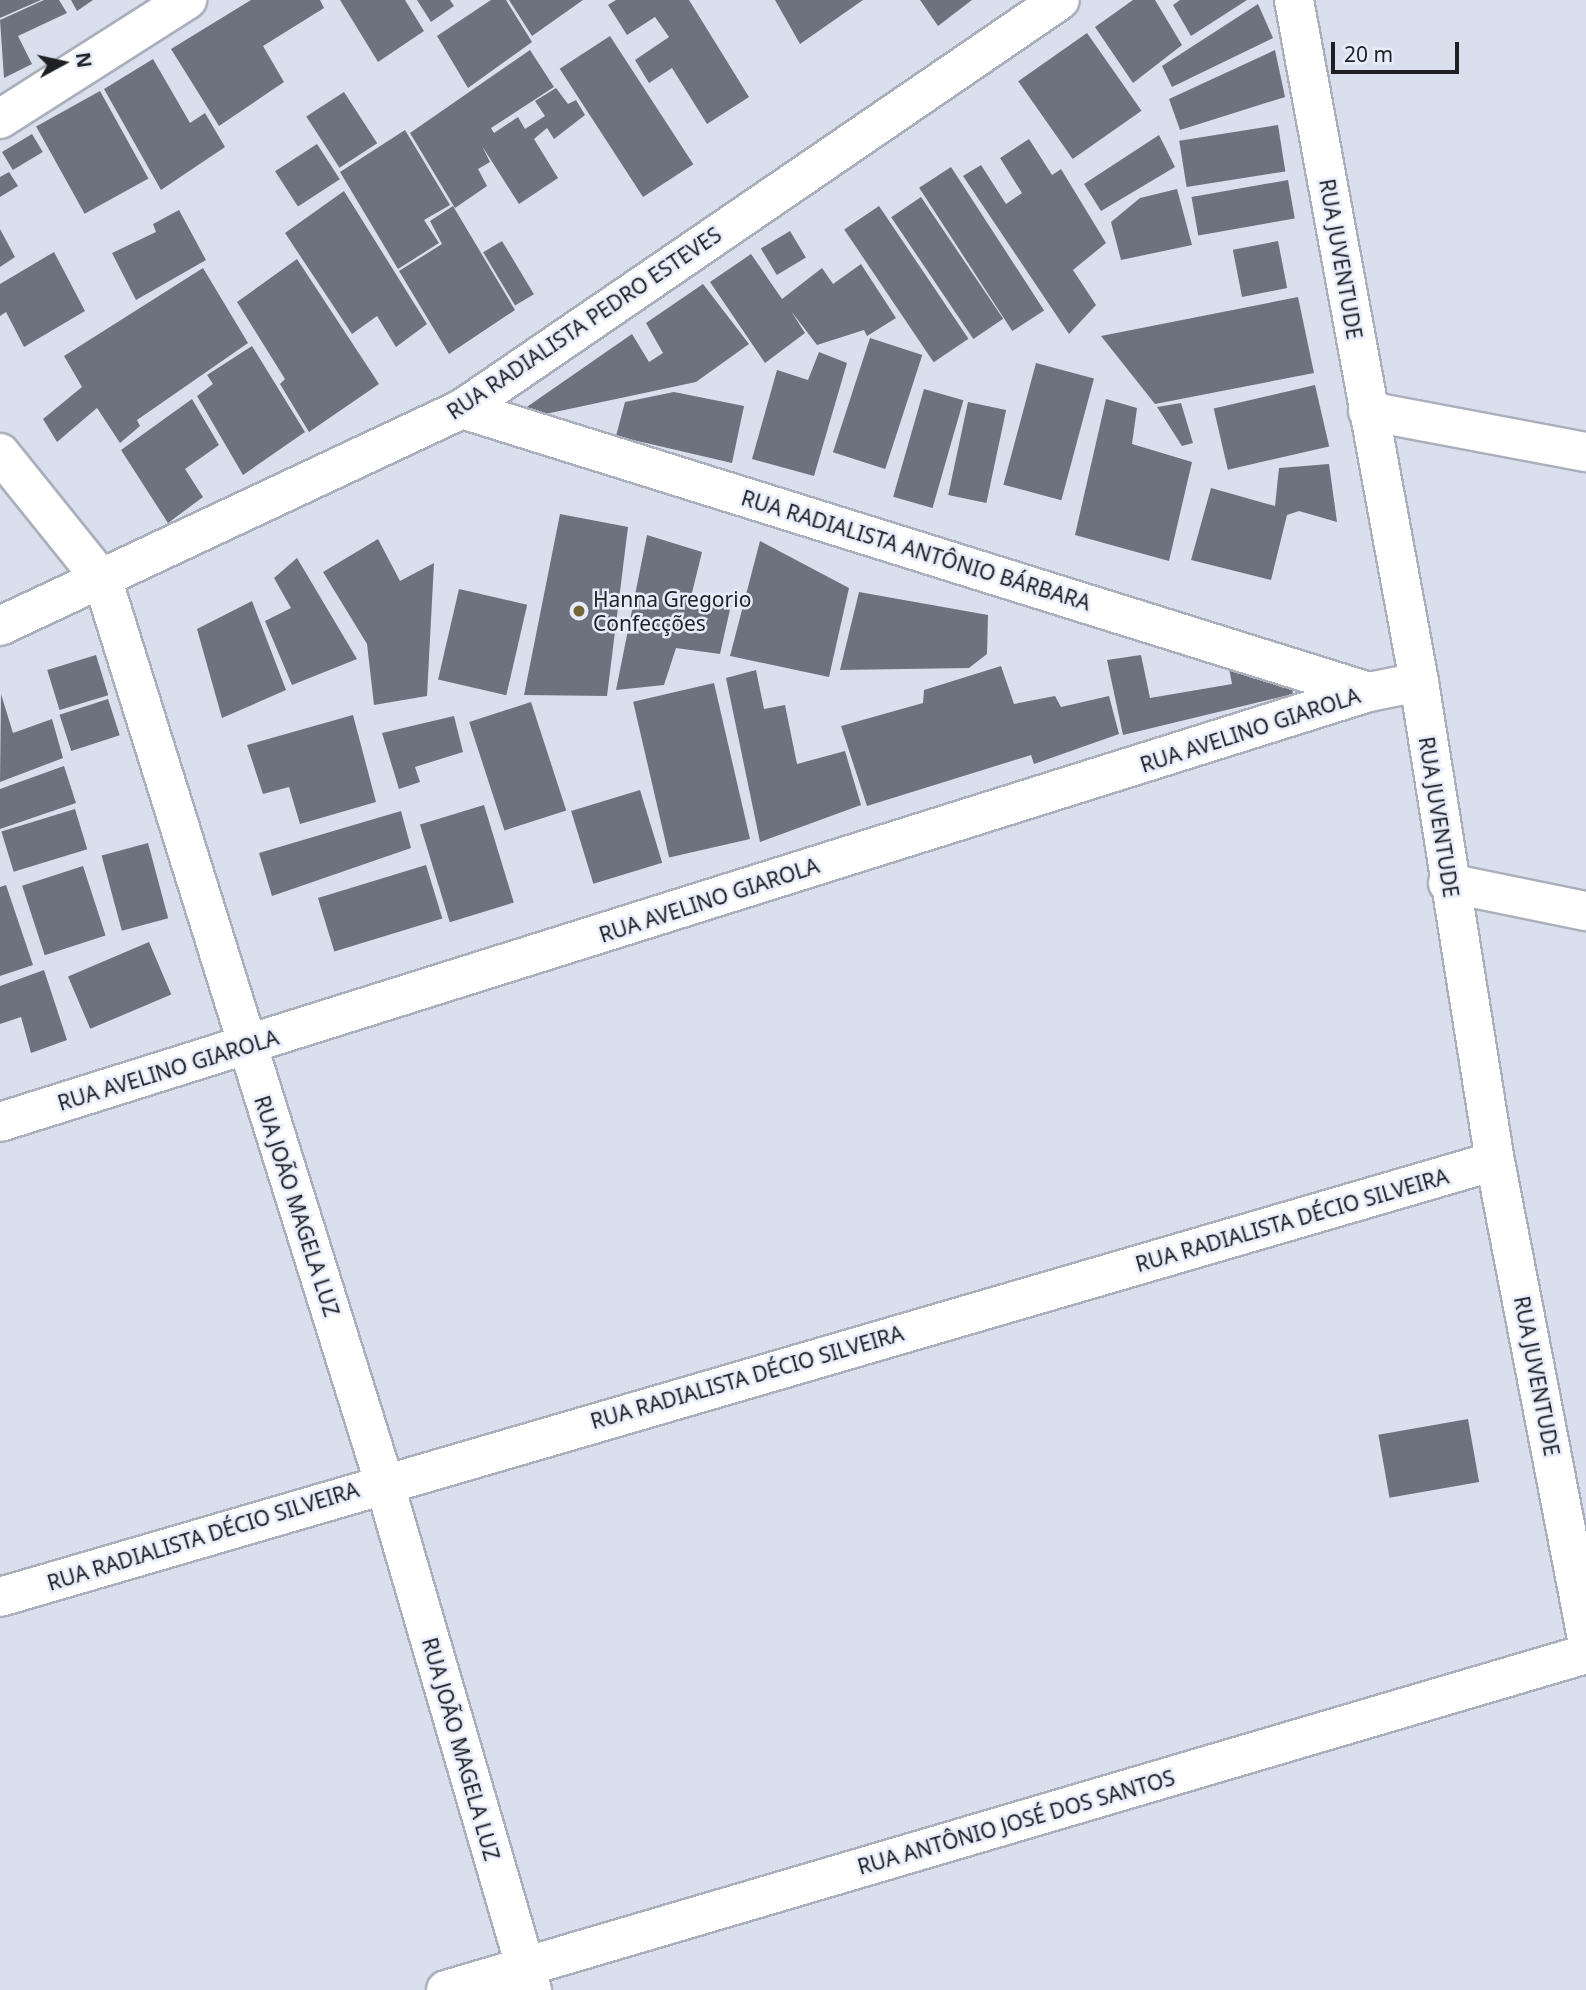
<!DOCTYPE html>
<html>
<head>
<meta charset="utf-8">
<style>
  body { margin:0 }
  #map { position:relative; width:1586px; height:1990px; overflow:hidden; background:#dadfed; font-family:"Noto Sans",sans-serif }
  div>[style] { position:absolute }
  .building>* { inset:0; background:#6e727e; transform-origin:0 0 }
  .roads { filter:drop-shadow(2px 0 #aaafbc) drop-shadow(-2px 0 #aaafbc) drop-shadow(0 2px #aaafbc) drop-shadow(0 -2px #aaafbc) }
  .minor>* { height:38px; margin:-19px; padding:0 19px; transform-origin:19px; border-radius:19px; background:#fff }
  .tertiary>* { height:38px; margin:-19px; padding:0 19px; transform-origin:19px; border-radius:19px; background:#fff }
  .dots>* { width:19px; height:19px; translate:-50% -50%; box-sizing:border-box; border:4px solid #e7ecfa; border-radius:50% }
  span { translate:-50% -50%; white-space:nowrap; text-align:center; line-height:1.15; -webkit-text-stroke:5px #e7ecfa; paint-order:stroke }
  .street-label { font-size:21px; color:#1e2024 }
  .poi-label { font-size:21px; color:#1e2024 }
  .left { translate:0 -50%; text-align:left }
  .north { position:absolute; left:28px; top:28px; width:70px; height:70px; -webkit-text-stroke:5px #e7ecfa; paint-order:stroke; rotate:82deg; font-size:19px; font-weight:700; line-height:28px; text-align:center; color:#1e2024 }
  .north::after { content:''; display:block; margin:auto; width:24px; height:32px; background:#1e2024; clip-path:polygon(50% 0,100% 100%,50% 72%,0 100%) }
  .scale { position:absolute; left:1331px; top:42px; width:128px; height:32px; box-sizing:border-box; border:4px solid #1e2024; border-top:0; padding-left:9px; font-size:21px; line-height:24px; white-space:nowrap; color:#1e2024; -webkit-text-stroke:5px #e7ecfa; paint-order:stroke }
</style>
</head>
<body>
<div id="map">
  <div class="building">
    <div style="clip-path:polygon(0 0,41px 0,0 18px)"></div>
    <div style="clip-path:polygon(44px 0,59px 0,67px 13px,18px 36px,32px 64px,4px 78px,0 20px)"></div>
    <div style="clip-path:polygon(71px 0,93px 0,77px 11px)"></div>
    <div style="clip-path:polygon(251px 0,320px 0,324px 8px,263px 46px,284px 82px,219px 126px,171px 49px)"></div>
    <div style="clip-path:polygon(340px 0,405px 0,424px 31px,378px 62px)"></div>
    <div style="clip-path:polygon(417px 0,450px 0,454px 6px,431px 22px)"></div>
    <div style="clip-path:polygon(491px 0,506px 0,532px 42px,468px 88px,437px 36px)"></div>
    <div style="clip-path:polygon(509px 0,583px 0,532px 36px)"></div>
    <div style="clip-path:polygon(616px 0,689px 0,749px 97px,707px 124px,672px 68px,649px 83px,635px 60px,669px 37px,655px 17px,627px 35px,608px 5px)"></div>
    <div style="clip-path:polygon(775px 0,863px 0,800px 44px)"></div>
    <div style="clip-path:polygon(920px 0,972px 0,938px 26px)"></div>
    <div style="clip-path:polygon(1133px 0,1155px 0,1182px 45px,1133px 83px,1095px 27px)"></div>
    <div style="clip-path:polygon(1180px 0,1247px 0,1191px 36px,1173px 5px)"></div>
    <div style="clip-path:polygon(1258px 4px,1273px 38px,1172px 87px,1162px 66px)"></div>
    <div style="left:1087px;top:33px;width:95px;height:84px;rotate:55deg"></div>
    <div style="left:610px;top:36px;width:153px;height:60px;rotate:57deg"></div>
    <div style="clip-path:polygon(530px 50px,554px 87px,491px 128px,494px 133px,518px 117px,525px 129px,545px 116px,535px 101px,556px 88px,568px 104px,576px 100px,585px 115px,554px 139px,547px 128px,534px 139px,558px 178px,519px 204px,482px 146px,490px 162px,478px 169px,487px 186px,455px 208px,410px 133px)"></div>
    <div style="clip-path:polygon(1275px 50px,1285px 97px,1180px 130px,1169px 99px)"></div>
    <div style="clip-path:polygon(153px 59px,190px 123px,205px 113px,225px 147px,161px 190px,104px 89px)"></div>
    <div style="left:100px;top:91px;width:100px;height:73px;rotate:61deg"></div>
    <div style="left:344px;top:92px;width:61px;height:45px;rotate:57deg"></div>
    <div style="left:1278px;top:125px;width:47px;height:100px;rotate:81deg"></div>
    <div style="clip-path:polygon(405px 130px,450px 205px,424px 220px,439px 243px,398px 269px,340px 172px)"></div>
    <div style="left:32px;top:134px;width:21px;height:35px;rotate:59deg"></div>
    <div style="clip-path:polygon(1159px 135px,1175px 167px,1101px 211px,1084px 184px)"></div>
    <div style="clip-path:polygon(1029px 139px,1052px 175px,1061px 169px,1106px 243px,1073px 270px,1096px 305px,1069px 334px,963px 176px,981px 165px,1006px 204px,1022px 193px,1000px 158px)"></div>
    <div style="left:317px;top:144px;width:42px;height:50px;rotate:57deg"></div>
    <div style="left:951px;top:167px;width:171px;height:38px;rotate:57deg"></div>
    <div style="clip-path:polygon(9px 172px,18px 186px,0 197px,0 177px)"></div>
    <div style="left:1288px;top:180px;width:39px;height:98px;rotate:80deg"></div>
    <div style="clip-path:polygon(1177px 189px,1192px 245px,1121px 260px,1111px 222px,1140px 198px)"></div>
    <div style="clip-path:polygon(344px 191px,427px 324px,396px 347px,377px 316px,352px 334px,285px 233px)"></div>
    <div style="left:921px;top:197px;width:147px;height:36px;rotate:56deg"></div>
    <div style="clip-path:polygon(453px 206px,515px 310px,449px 354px,399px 271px,442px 244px,430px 221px)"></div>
    <div style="left:879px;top:206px;width:160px;height:42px;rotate:56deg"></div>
    <div style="clip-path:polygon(179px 210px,206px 260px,136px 300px,112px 253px,156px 232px,153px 224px)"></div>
    <div style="clip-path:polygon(0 229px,15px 257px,0 267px)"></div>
    <div style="left:790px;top:231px;width:31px;height:34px;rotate:59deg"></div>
    <div style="left:502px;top:241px;width:62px;height:22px;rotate:59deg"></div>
    <div style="left:1278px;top:241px;width:48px;height:46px;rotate:79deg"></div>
    <div style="clip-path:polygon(54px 252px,85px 311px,24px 347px,6px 312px,0 316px,0 284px)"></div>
    <div style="clip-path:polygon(751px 254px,782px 299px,822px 268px,833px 284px,861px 264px,896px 318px,867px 336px,864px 330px,817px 345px,791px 311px,805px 333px,765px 363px,710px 282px)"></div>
    <div style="clip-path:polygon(297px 259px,379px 384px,309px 432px,280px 384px,285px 379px,237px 302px)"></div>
    <div style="clip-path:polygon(203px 268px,248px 343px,137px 420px,140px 426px,120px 443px,97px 408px,57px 442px,43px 419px,82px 387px,64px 356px)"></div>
    <div style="clip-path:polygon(703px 284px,749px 344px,696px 382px,522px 419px,521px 411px,632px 334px,649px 362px,663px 353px,646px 323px)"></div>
    <div style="clip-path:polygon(1298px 297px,1314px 373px,1155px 404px,1101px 336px)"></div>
    <div style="left:870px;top:338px;width:55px;height:120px;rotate:18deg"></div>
    <div style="clip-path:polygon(252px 346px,305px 432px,243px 475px,197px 396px,213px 384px,207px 375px)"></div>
    <div style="clip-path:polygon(819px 352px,847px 363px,814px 476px,752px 459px,777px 370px,808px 380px)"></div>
    <div style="left:1036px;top:363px;width:60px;height:126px;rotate:15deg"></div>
    <div style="left:1315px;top:385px;width:63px;height:104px;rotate:77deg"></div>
    <div style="left:924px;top:389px;width:41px;height:112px;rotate:16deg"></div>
    <div style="clip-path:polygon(674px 392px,744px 406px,732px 463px,616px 436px,625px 402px)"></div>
    <div style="clip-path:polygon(192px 399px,219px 445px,185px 469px,203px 497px,168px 523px,121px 450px)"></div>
    <div style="clip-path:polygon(1106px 399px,1137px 408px,1132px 444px,1192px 462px,1169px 561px,1075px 535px)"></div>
    <div style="left:968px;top:402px;width:39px;height:95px;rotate:12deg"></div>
    <div style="clip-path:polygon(1181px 403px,1193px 443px,1182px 446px,1157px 407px)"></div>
    <div style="clip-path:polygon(1329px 464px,1337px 522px,1299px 511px,1287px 515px,1271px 580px,1191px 560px,1211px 488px,1275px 506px,1279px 468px)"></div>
    <div style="clip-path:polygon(560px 514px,628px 527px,607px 696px,524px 695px)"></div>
    <div style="clip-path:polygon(647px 535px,702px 552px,691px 597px,731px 605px,720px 654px,676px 648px,664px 685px,616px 690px)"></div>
    <div style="clip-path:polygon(378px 539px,400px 581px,434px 563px,427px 696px,374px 705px,367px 644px,323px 572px)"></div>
    <div style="clip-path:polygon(760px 541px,849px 588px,829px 677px,730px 656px)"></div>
    <div style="clip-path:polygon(297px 558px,357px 659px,292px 685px,265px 621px,291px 608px,274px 578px)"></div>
    <div style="left:459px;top:589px;width:70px;height:93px;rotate:13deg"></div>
    <div style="clip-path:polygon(859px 592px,988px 615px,987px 654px,969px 668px,840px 670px)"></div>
    <div style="clip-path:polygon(252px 601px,286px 690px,222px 718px,197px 629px)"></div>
    <div style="clip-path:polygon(1226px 652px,1290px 674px,1293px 694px,1123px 735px,1107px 660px,1141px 655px,1150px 698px,1232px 684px)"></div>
    <div style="left:96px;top:655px;width:42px;height:51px;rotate:73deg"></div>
    <div style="clip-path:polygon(1001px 666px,1014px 704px,1055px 696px,1061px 707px,1109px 696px,1119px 734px,1034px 764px,1031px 755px,867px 806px,841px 726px,923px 703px,924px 690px)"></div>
    <div style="clip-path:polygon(756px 670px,764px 709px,785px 705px,797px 764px,845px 751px,861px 805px,760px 842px,726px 678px)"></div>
    <div style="left:714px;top:683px;width:160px;height:83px;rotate:77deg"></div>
    <div style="clip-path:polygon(1px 694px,13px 733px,52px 719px,63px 758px,0 782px)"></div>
    <div style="left:108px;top:699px;width:38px;height:51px;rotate:72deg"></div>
    <div style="left:531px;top:702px;width:114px;height:65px;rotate:72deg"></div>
    <div style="clip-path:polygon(353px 715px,376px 802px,300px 824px,289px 787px,263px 794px,247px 745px)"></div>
    <div style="clip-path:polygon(454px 716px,463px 752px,415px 767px,420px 782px,399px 789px,382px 733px)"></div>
    <div style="clip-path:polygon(64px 766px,76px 803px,0 829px,0 789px)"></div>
    <div style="left:640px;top:790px;width:76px;height:72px;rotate:73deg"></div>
    <div style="left:484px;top:805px;width:102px;height:67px;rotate:73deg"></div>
    <div style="left:75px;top:809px;width:42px;height:77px;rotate:73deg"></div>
    <div style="clip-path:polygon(401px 811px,411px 848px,272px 896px,259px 853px)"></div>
    <div style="left:148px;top:843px;width:78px;height:48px;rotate:75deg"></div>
    <div style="left:426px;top:865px;width:56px;height:113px;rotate:73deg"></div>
    <div style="left:83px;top:866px;width:73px;height:64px;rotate:72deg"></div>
    <div style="clip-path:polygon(6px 885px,33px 965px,0 976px,0 887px)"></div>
    <div style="left:149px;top:942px;width:57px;height:88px;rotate:67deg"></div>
    <div style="clip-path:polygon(44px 970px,67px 1040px,31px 1053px,21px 1017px,0 1024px,0 986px)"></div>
    <div style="left:1468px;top:1419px;width:64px;height:91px;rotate:80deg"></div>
  </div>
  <div class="roads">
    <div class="minor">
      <div style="left:1294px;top:0;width:693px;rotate:79.61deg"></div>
      <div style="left:1419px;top:682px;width:485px;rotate:81deg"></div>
      <div style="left:1495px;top:1161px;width:482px;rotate:79.1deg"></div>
      <div style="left:0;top:119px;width:222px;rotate:-32.5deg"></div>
      <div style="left:462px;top:409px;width:950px;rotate:17.33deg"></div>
      <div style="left:1368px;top:411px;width:222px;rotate:10.7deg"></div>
      <div style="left:0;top:453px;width:164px;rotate:51.2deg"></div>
      <div style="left:103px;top:581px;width:944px;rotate:72.68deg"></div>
      <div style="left:384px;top:1482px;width:529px;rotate:73.76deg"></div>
      <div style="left:0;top:626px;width:510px;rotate:-25.16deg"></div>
      <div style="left:462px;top:409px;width:724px;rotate:-34.37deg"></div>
      <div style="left:1448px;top:883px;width:141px;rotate:11.5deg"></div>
      <div style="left:0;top:1122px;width:1435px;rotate:-17.44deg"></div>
      <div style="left:1369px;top:692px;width:51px;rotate:-11.3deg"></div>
      <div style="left:0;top:1597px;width:1557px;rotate:-16.26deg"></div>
    </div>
    <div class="tertiary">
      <div style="left:446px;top:1990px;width:1188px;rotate:-16.42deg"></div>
    </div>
  </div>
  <div class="dots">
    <div style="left:579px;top:611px;background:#766735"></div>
  </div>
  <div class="street-label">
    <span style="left:1341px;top:259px;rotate:80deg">RUA JUVENTUDE</span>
    <span style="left:584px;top:323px;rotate:-34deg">RUA RADIALISTA PEDRO ESTEVES</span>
    <span style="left:916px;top:550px;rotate:17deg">RUA RADIALISTA ANTÔNIO BÁRBARA</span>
    <span style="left:1250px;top:730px;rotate:-18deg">RUA AVELINO GIAROLA</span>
    <span style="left:1439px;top:817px;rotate:81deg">RUA JUVENTUDE</span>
    <span style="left:709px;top:900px;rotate:-18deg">RUA AVELINO GIAROLA</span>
    <span style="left:168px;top:1070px;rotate:-17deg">RUA AVELINO GIAROLA</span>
    <span style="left:297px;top:1206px;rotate:72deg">RUA JOÃO MAGELA LUZ</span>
    <span style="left:1292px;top:1220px;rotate:-16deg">RUA RADIALISTA DÉCIO SILVEIRA</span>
    <span style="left:1537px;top:1376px;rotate:79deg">RUA JUVENTUDE</span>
    <span style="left:747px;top:1377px;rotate:-16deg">RUA RADIALISTA DÉCIO SILVEIRA</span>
    <span style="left:203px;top:1536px;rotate:-17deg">RUA RADIALISTA DÉCIO SILVEIRA</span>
    <span style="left:461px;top:1749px;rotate:74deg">RUA JOÃO MAGELA LUZ</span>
    <span style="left:1016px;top:1822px;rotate:-16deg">RUA ANTÔNIO JOSÉ DOS SANTOS</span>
  </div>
  <div class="poi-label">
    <span class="left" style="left:593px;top:611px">Hanna Gregorio<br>Confecções</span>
  </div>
  <div class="north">N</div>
  <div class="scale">20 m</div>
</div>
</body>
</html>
